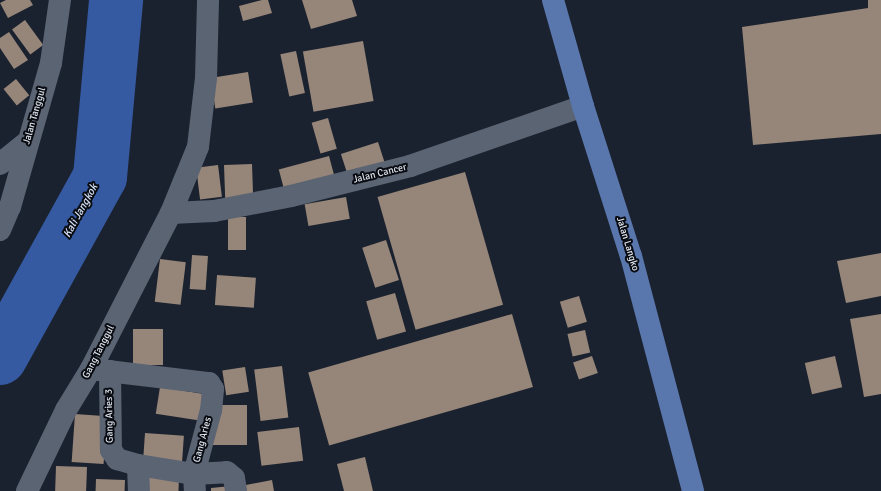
<!DOCTYPE html>
<html>
<head>
<meta charset="utf-8">
<style>
  body { margin:0 }
  #map { position:relative; width:881px; height:491px; overflow:hidden; background:#1b222f; font-family:Signika,sans-serif }
  div>[style] { position:absolute }
  .river>* { height:54px; margin:-27px; padding:0 27px; transform-origin:27px; border-radius:27px; background:#355aa2 }
  .building>* { inset:0; background:#968579; transform-origin:0 0 }
  .minor>* { height:22px; margin:-11px; padding:0 11px; transform-origin:11px; border-radius:11px; background:#5b6473 }
  .primary>* { height:22px; margin:-11px; padding:0 11px; transform-origin:11px; border-radius:11px; background:#5976ad }
  span { translate:-50% -50%; white-space:nowrap; text-align:center; line-height:1.15; -webkit-text-stroke:4px #080b11; paint-order:stroke }
  .street-label { font-size:10px; color:#dee3ec }
  .water-label { font-size:11px; color:#d7e2f7; font-style:italic }
</style>
</head>
<body>
<div id="map">
  <div class="river">
    <div style="left:0;top:358px;width:207px;rotate:-61.1deg"></div>
    <div style="left:100px;top:177px;width:178px;rotate:-84.8deg"></div>
  </div>
  <div class="building">
    <div style="clip-path:polygon(6px 0,30px 0,33px 5px,8px 18px,0 3px)"></div>
    <div style="clip-path:polygon(262px 0,268px 0,272px 13px,243px 21px,239px 6px)"></div>
    <div style="clip-path:polygon(302px 0,352px 0,357px 16px,311px 29px)"></div>
    <div style="clip-path:polygon(868px 0,881px 0,881px 134px,753px 145px,742px 27px,868px 8px)"></div>
    <div style="left:25px;top:20px;width:31px;height:16px;rotate:54deg"></div>
    <div style="clip-path:polygon(9px 32px,28px 60px,14px 69px,0 48px,0 38px)"></div>
    <div style="left:363px;top:41px;width:61px;height:61px;rotate:80deg"></div>
    <div style="left:296px;top:51px;width:43px;height:16px;rotate:78deg"></div>
    <div style="left:248px;top:72px;width:31px;height:38px;rotate:81deg"></div>
    <div style="left:16px;top:79px;width:21px;height:16px;rotate:51deg"></div>
    <div style="left:328px;top:118px;width:32px;height:17px;rotate:74deg"></div>
    <div style="left:378px;top:142px;width:22px;height:39px;rotate:72deg"></div>
    <div style="left:329px;top:156px;width:24px;height:52px;rotate:75deg"></div>
    <div style="left:252px;top:164px;width:35px;height:28px;rotate:88deg"></div>
    <div style="left:218px;top:165px;width:32px;height:22px;rotate:83deg"></div>
    <div style="left:465px;top:172px;width:138px;height:91px;rotate:74deg"></div>
    <div style="left:346px;top:197px;width:22px;height:42px;rotate:80deg"></div>
    <div style="left:228px;top:217px;width:18px;height:33px"></div>
    <div style="left:386px;top:240px;width:42px;height:25px;rotate:72deg"></div>
    <div style="clip-path:polygon(881px 253px,881px 296px,846px 303px,837px 261px)"></div>
    <div style="left:192px;top:255px;width:16px;height:34px;rotate:4deg"></div>
    <div style="left:160px;top:259px;width:26px;height:43px;rotate:7deg"></div>
    <div style="left:217px;top:275px;width:39px;height:30px;rotate:4deg"></div>
    <div style="left:395px;top:293px;width:40px;height:30px;rotate:74deg"></div>
    <div style="left:579px;top:296px;width:27px;height:20px;rotate:73deg"></div>
    <div style="left:512px;top:314px;width:76px;height:212px;rotate:74deg"></div>
    <div style="clip-path:polygon(881px 314px,881px 394px,864px 397px,850px 319px)"></div>
    <div style="left:133px;top:329px;width:30px;height:36px"></div>
    <div style="left:585px;top:330px;width:23px;height:18px;rotate:77deg"></div>
    <div style="left:592px;top:356px;width:18px;height:20px;rotate:71deg"></div>
    <div style="left:835px;top:356px;width:32px;height:31px;rotate:77deg"></div>
    <div style="left:282px;top:366px;width:52px;height:28px;rotate:83deg"></div>
    <div style="left:245px;top:367px;width:25px;height:23px;rotate:81deg"></div>
    <div style="left:160px;top:387px;width:46px;height:27px;rotate:9deg"></div>
    <div style="left:213px;top:405px;width:34px;height:40px"></div>
    <div style="left:75px;top:414px;width:32px;height:48px;rotate:4deg"></div>
    <div style="left:299px;top:427px;width:34px;height:42px;rotate:83deg"></div>
    <div style="left:145px;top:433px;width:39px;height:28px;rotate:4deg"></div>
    <div style="clip-path:polygon(365px 457px,373px 491px,344px 491px,337px 464px)"></div>
    <div style="left:56px;top:466px;width:31px;height:25px;rotate:2deg"></div>
    <div style="left:147px;top:476px;width:32px;height:15px;rotate:2deg"></div>
    <div style="left:96px;top:479px;width:29px;height:12px;rotate:2deg"></div>
    <div style="clip-path:polygon(272px 480px,274px 491px,242px 491px,241px 486px)"></div>
    <div style="clip-path:polygon(231px 486px,232px 491px,211px 491px,211px 488px)"></div>
  </div>
  <div class="minor">
    <div style="left:0;top:164px;width:36px;rotate:-39deg"></div>
    <div style="left:171px;top:213px;width:43px;rotate:-2.7deg"></div>
    <div style="left:214px;top:211px;width:78px;rotate:-11deg"></div>
    <div style="left:291px;top:196px;width:123px;rotate:-14.1deg"></div>
    <div style="left:410px;top:166px;width:183px;rotate:-19.1deg"></div>
    <div style="left:0;top:230px;width:25px;rotate:-67deg"></div>
    <div style="left:10px;top:207px;width:150px;rotate:-74.1deg"></div>
    <div style="left:51px;top:63px;width:64px;rotate:-81.9deg"></div>
    <div style="left:91px;top:369px;width:119px;rotate:6.8deg"></div>
    <div style="left:209px;top:383px;width:7px;rotate:56deg"></div>
    <div style="left:213px;top:389px;width:21px;rotate:95deg"></div>
    <div style="left:211px;top:410px;width:66px;rotate:104.9deg"></div>
    <div style="left:194px;top:474px;width:33px;rotate:-3deg"></div>
    <div style="left:227px;top:472px;width:9px;rotate:41deg"></div>
    <div style="left:234px;top:478px;width:13px;rotate:81deg"></div>
    <div style="left:110px;top:371px;width:79px;rotate:89.3deg"></div>
    <div style="left:111px;top:450px;width:11px;rotate:56deg"></div>
    <div style="left:117px;top:459px;width:22px;rotate:16deg"></div>
    <div style="left:138px;top:465px;width:26px;rotate:88deg"></div>
    <div style="left:138px;top:465px;width:57px;rotate:9.1deg"></div>
    <div style="left:194px;top:474px;width:17px;rotate:87deg"></div>
    <div style="left:27px;top:491px;width:90px;rotate:-64.3deg"></div>
    <div style="left:66px;top:410px;width:48px;rotate:-58.6deg"></div>
    <div style="left:91px;top:369px;width:175px;rotate:-62.9deg"></div>
    <div style="left:171px;top:213px;width:71px;rotate:-67.8deg"></div>
    <div style="left:198px;top:147px;width:69px;rotate:-83.4deg"></div>
    <div style="left:206px;top:78px;width:78px;rotate:-88.5deg"></div>
  </div>
  <div class="primary">
    <div style="left:553px;top:0;width:110px;rotate:74.2deg"></div>
    <div style="left:583px;top:106px;width:157px;rotate:72.3deg"></div>
    <div style="left:631px;top:256px;width:243px;rotate:75.2deg"></div>
  </div>
  <div class="street-label">
    <span style="left:35px;top:116px;rotate:-74deg">Jalan Tanggul</span>
    <span style="left:380px;top:174px;rotate:-14deg">Jalan Cancer</span>
    <span style="left:627px;top:244px;rotate:73deg">Jalan Langko</span>
    <span style="left:99px;top:352px;rotate:-63deg">Gang Tanggul</span>
    <span style="left:110px;top:416px;rotate:-91deg">Gang Aries 3</span>
    <span style="left:203px;top:440px;rotate:-75deg">Gang Aries</span>
  </div>
  <div class="water-label">
    <span style="left:81px;top:211px;rotate:-61deg">Kali Jangkok</span>
  </div>
</div>
</body>
</html>
